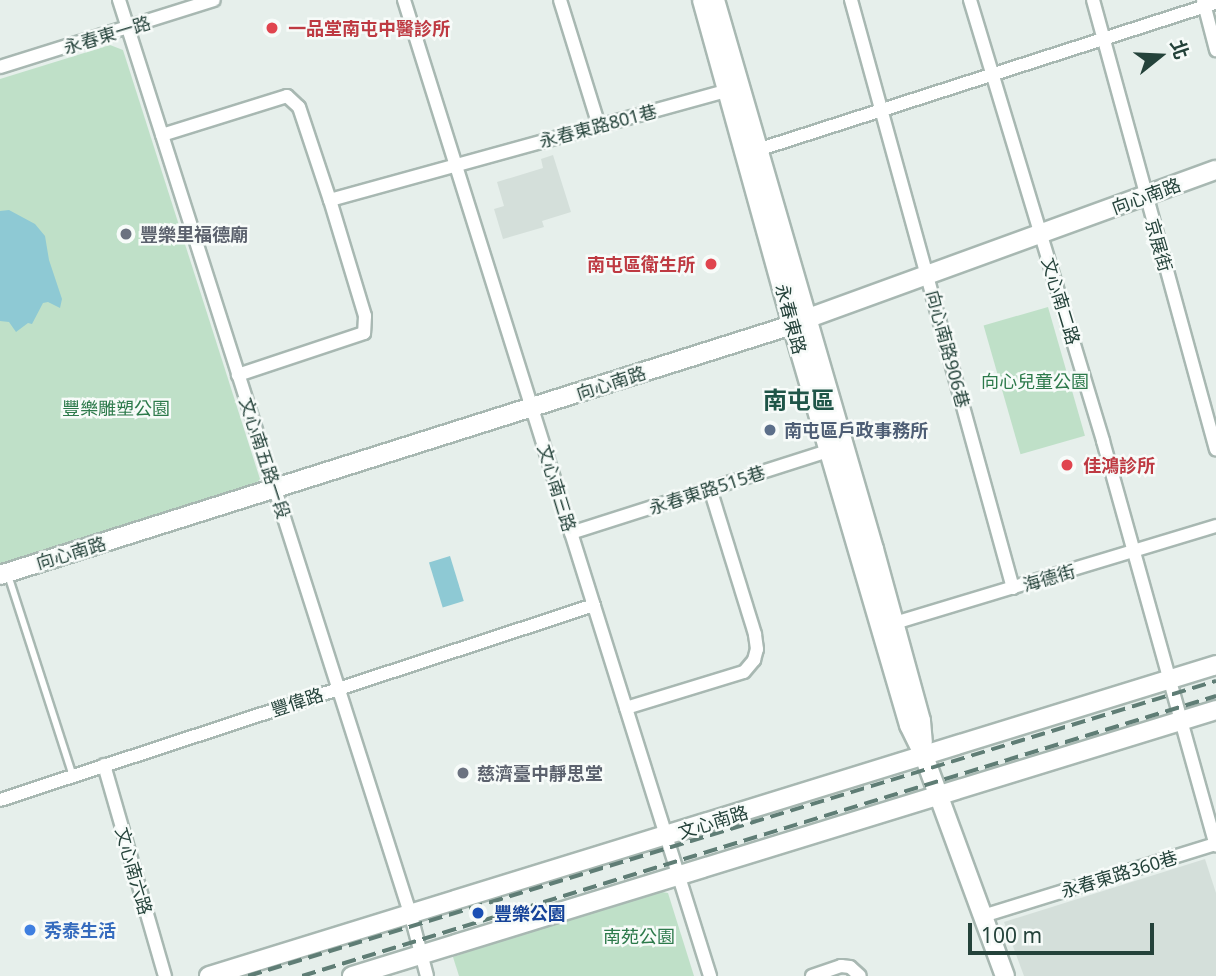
<!DOCTYPE html>
<html>
<head>
<meta charset="utf-8">
<style>
  body { margin:0 }
  #map { position:relative; width:1216px; height:976px; overflow:hidden; background:#e6efeb; font-family:"Noto Sans","Noto Sans TC",sans-serif }
  div>[style] { position:absolute }
  .built>* { inset:0; background:#d4dfda }
  .green>* { inset:0; background:#bfe0c8; transform-origin:0 0 }
  .water>* { inset:0; background:#8ec9d4; transform-origin:0 0 }
  .roads { filter:drop-shadow(2px 0 #a8b8b2) drop-shadow(-2px 0 #a8b8b2) drop-shadow(0 2px #a8b8b2) drop-shadow(0 -2px #a8b8b2) }
  .lane>* { height:6px; margin:-3px; padding:0 3px; transform-origin:3px; border-radius:3px; background:#fff }
  .street>* { height:12px; margin:-6px; padding:0 6px; transform-origin:6px; border-radius:6px; background:#fff }
  .secondary>* { height:18px; margin:-9px; padding:0 9px; transform-origin:9px; border-radius:9px; background:#fff }
  .rail>* { height:3.5px; margin-top:-1.75px; transform-origin:0; background:repeating-linear-gradient(90deg,#5f7d75 0 14px,transparent 0 21px) }
  .dots>* { width:19px; height:19px; translate:-50% -50%; box-sizing:border-box; border:4px solid #f7fbf9; border-radius:50% }
  span { translate:-50% -50%; white-space:nowrap; text-align:center; line-height:1.15; -webkit-text-stroke:5px #f7fbf9; paint-order:stroke }
  .health-label { font-size:18px; color:#be3a42; font-weight:700 }
  .left { translate:0 -50%; text-align:left }
  .right { translate:-100% -50%; text-align:right }
  .street-label { font-size:18px; color:#24423a }
  .worship-label { font-size:18px; color:#5b616d; font-weight:700 }
  .park-label { font-size:18px; color:#2d7a4b }
  .service-label { font-size:18px; color:#4e5e75; font-weight:700 }
  .transit-label { font-size:18px; color:#164399; font-weight:700 }
  .shop-label { font-size:18px; color:#366cbe; font-weight:700 }
  .district-label { font-size:24px; color:#1f5548; font-weight:700 }
  .north { position:absolute; left:1125px; top:21px; width:70px; height:70px; -webkit-text-stroke:5px #f7fbf9; paint-order:stroke; rotate:72deg; font-size:19px; font-weight:700; line-height:28px; text-align:center; color:#24423a }
  .north::after { content:''; display:block; margin:auto; width:24px; height:32px; background:#24423a; clip-path:polygon(50% 0,100% 100%,50% 72%,0 100%) }
  .scale { position:absolute; left:968px; top:923px; width:186px; height:32px; box-sizing:border-box; border:4px solid #24423a; border-top:0; padding-left:9px; font-size:21px; line-height:24px; white-space:nowrap; color:#24423a; -webkit-text-stroke:5px #f7fbf9; paint-order:stroke }
</style>
</head>
<body>
<div id="map">
  <div class="built">
    <div style="clip-path:polygon(553px 155px,571px 212px,542px 221px,544px 227px,503px 239px,494px 209px,504px 206px,497px 182px,543px 168px,541px 159px)"></div>
    <div style="clip-path:polygon(1205px 859px,1216px 893px,1216px 976px,1024px 976px,1004px 922px)"></div>
  </div>
  <div class="green">
    <div style="clip-path:polygon(110px 45px,123px 50px,260px 479px,253px 487px,0 565px,0 79px)"></div>
    <div style="left:1048px;top:307px;width:134px;height:67px;rotate:74deg"></div>
    <div style="clip-path:polygon(651px 890px,668px 893px,694px 976px,459px 976px,453px 957px)"></div>
  </div>
  <div class="water">
    <div style="clip-path:polygon(9px 210px,35px 224px,45px 236px,49px 260px,62px 299px,60px 308px,48px 302px,43px 303px,32px 324px,28px 323px,16px 332px,9px 322px,0 321px,0 211px)"></div>
    <div style="left:450px;top:556px;width:47px;height:22px;rotate:73deg"></div>
  </div>
  <div class="roads">
    <div class="lane">
      <div style="left:8px;top:575px;width:211px;rotate:72.1deg"></div>
    </div>
    <div class="street">
      <div style="left:119px;top:0;width:961px;rotate:72.32deg"></div>
      <div style="left:411px;top:916px;width:62px;rotate:75.1deg"></div>
      <div style="left:404px;top:0;width:1023px;rotate:72.59deg"></div>
      <div style="left:560px;top:0;width:132px;rotate:72.8deg"></div>
      <div style="left:851px;top:0;width:610px;rotate:74.6deg"></div>
      <div style="left:970px;top:0;width:461px;rotate:73.2deg"></div>
      <div style="left:1103px;top:441px;width:420px;rotate:74.4deg"></div>
      <div style="left:1093px;top:0;width:466px;rotate:74.7deg"></div>
      <div style="left:1203px;top:0;width:52px;rotate:75.4deg"></div>
      <div style="left:0;top:67px;width:224px;rotate:-17.4deg"></div>
      <div style="left:162px;top:135px;width:131px;rotate:-17.3deg"></div>
      <div style="left:287px;top:96px;width:16px;rotate:43deg"></div>
      <div style="left:299px;top:107px;width:98px;rotate:71.6deg"></div>
      <div style="left:330px;top:200px;width:121px;rotate:73.2deg"></div>
      <div style="left:365px;top:316px;width:17px;rotate:93deg"></div>
      <div style="left:364px;top:333px;width:133px;rotate:161.6deg"></div>
      <div style="left:751px;top:152px;width:488px;rotate:-17.8deg"></div>
      <div style="left:330px;top:200px;width:419px;rotate:-15.4deg"></div>
      <div style="left:571px;top:533px;width:276px;rotate:-17.7deg"></div>
      <div style="left:888px;top:625px;width:343px;rotate:-16.8deg"></div>
      <div style="left:626px;top:708px;width:123px;rotate:-17deg"></div>
      <div style="left:744px;top:672px;width:16px;rotate:-50deg"></div>
      <div style="left:754px;top:660px;width:11px;rotate:-75deg"></div>
      <div style="left:757px;top:649px;width:15px;rotate:-98deg"></div>
      <div style="left:755px;top:634px;width:152px;rotate:-107.2deg"></div>
      <div style="left:104px;top:765px;width:220px;rotate:73.9deg"></div>
      <div style="left:0;top:800px;width:625px;rotate:-18.17deg"></div>
      <div style="left:983px;top:916px;width:244px;rotate:-17.2deg"></div>
      <div style="left:812px;top:976px;width:31px;rotate:-19deg"></div>
      <div style="left:841px;top:966px;width:9px;rotate:6deg"></div>
      <div style="left:850px;top:967px;width:13px;rotate:42deg"></div>
    </div>
    <div class="secondary">
      <div style="left:702px;top:0;width:337px;rotate:74.5deg"></div>
      <div style="left:792px;top:325px;width:417px;rotate:73.7deg"></div>
      <div style="left:909px;top:725px;width:34px;rotate:64deg"></div>
      <div style="left:924px;top:756px;width:234px;rotate:69.8deg"></div>
      <div style="left:715px;top:0;width:572px;rotate:73.85deg"></div>
      <div style="left:874px;top:549px;width:178px;rotate:74.7deg"></div>
      <div style="left:921px;top:721px;width:21px;rotate:85deg"></div>
      <div style="left:806px;top:319px;width:436px;rotate:-20deg"></div>
      <div style="left:0;top:575px;width:831px;rotate:-17.52deg"></div>
      <div style="left:209px;top:976px;width:1054px;rotate:-17.16deg"></div>
      <div style="left:352px;top:976px;width:904px;rotate:-17.11deg"></div>
    </div>
  </div>
  <div class="rail">
    <div style="left:248px;top:976px;width:1012px;rotate:-16.95deg"></div>
    <div style="left:302px;top:976px;width:956px;rotate:-17.03deg"></div>
  </div>
  <div class="dots">
    <div style="left:272px;top:28px;background:#e0444e"></div>
    <div style="left:126px;top:234px;background:#6b7280"></div>
    <div style="left:711px;top:264px;background:#e0444e"></div>
    <div style="left:770px;top:430px;background:#5c6f8a"></div>
    <div style="left:1067px;top:465px;background:#e0444e"></div>
    <div style="left:463px;top:773px;background:#6b7280"></div>
    <div style="left:478px;top:913px;background:#1a4fb4"></div>
    <div style="left:30px;top:930px;background:#3f7fe0"></div>
  </div>
  <div class="health-label">
    <span class="left" style="left:288px;top:28px">一品堂南屯中醫診所</span>
    <span class="right" style="left:695px;top:264px">南屯區衛生所</span>
    <span class="left" style="left:1083px;top:465px">佳鴻診所</span>
  </div>
  <div class="street-label">
    <span style="left:107px;top:35px;rotate:-17deg">永春東一路</span>
    <span style="left:598px;top:126px;rotate:-15deg">永春東路801巷</span>
    <span style="left:1146px;top:196px;rotate:-20deg">向心南路</span>
    <span style="left:1159px;top:245px;rotate:74deg">京展街</span>
    <span style="left:1061px;top:301px;rotate:73deg">文心南二路</span>
    <span style="left:791px;top:319px;rotate:75deg">永春東路</span>
    <span style="left:948px;top:349px;rotate:75deg">向心南路906巷</span>
    <span style="left:611px;top:383px;rotate:-18deg">向心南路</span>
    <span style="left:265px;top:458px;rotate:72deg">文心南五路一段</span>
    <span style="left:557px;top:488px;rotate:73deg">文心南三路</span>
    <span style="left:707px;top:490px;rotate:-18deg">永春東路515巷</span>
    <span style="left:71px;top:553px;rotate:-17deg">向心南路</span>
    <span style="left:1049px;top:578px;rotate:-16deg">海德街</span>
    <span style="left:297px;top:702px;rotate:-18deg">豐偉路</span>
    <span style="left:713px;top:822px;rotate:-17deg">文心南路</span>
    <span style="left:134px;top:871px;rotate:74deg">文心南六路</span>
    <span style="left:1119px;top:874px;rotate:-17deg">永春東路360巷</span>
  </div>
  <div class="worship-label">
    <span class="left" style="left:140px;top:234px">豐樂里福德廟</span>
    <span class="left" style="left:477px;top:773px">慈濟臺中靜思堂</span>
  </div>
  <div class="park-label">
    <span style="left:1035px;top:381px">向心兒童公園</span>
    <span style="left:116px;top:408px">豐樂雕塑公園</span>
    <span style="left:639px;top:936px">南苑公園</span>
  </div>
  <div class="service-label">
    <span class="left" style="left:784px;top:430px">南屯區戶政事務所</span>
  </div>
  <div class="transit-label">
    <span class="left" style="left:494px;top:913px">豐樂公園</span>
  </div>
  <div class="shop-label">
    <span class="left" style="left:44px;top:930px">秀泰生活</span>
  </div>
  <div class="district-label">
    <span style="left:799px;top:400px">南屯區</span>
  </div>
  <div class="north">北</div>
  <div class="scale">100 m</div>
</div>
</body>
</html>
